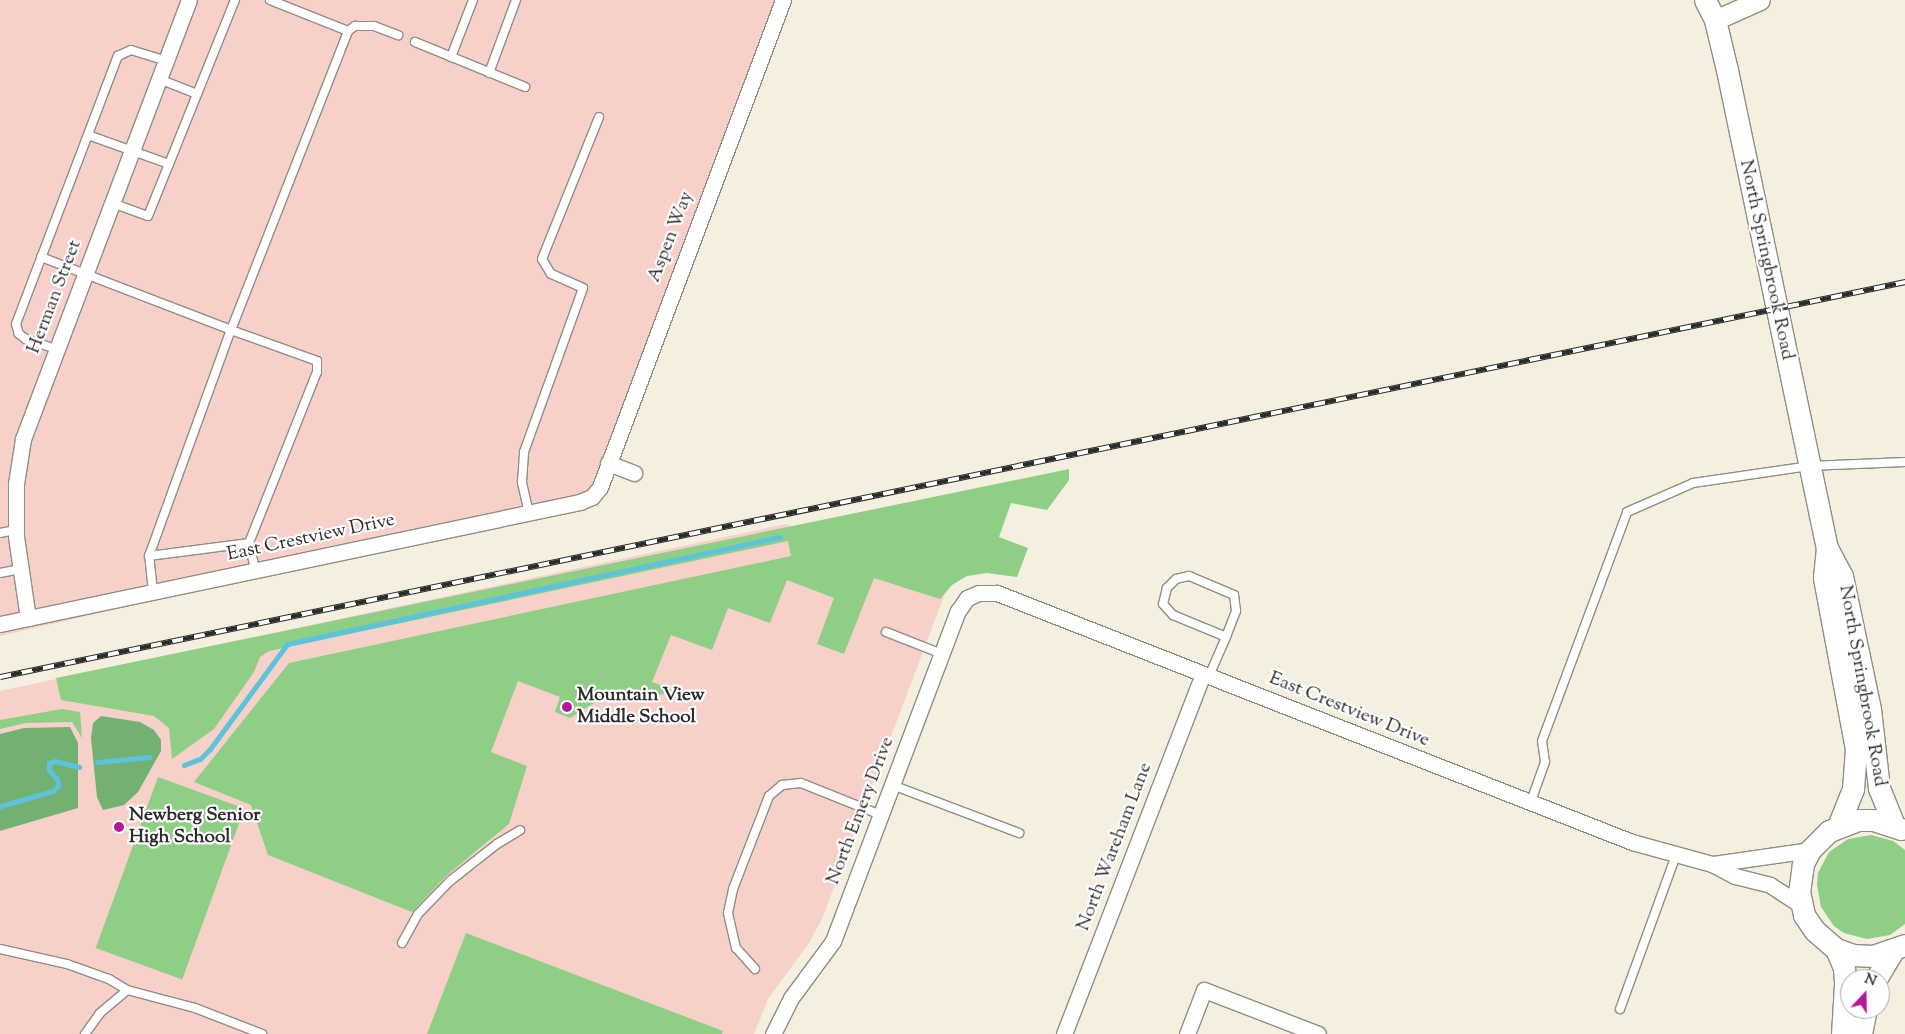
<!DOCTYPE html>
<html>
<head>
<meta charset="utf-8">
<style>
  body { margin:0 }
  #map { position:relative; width:1905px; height:1034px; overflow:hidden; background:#f4efde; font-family:"Sorts Mill Goudy",serif }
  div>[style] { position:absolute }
  .built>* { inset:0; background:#f7d0ca }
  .green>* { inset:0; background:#8ece85; transform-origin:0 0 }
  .forest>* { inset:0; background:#72b172 }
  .stream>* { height:5px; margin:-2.5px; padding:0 2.5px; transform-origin:2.5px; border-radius:2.5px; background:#5dc3db }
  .roads { filter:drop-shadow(1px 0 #908d84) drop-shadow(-1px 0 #908d84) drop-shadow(0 1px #908d84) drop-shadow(0 -1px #908d84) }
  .service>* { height:8px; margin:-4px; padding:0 4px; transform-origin:4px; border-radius:4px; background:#fff }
  .minor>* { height:15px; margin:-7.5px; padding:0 7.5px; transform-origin:7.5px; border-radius:7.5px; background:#fff }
  .tertiary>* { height:19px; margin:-9.5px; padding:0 9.5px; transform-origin:9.5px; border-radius:9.5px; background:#fff }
  .secondary>* { height:21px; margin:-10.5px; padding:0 10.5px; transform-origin:10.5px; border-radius:10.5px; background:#fff }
  .rail>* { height:5.5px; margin-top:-2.75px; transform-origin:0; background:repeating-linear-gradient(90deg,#fff 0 11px,#2b2b2b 0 22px); box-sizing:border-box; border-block:1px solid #2b2b2b }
  .dots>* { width:14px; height:14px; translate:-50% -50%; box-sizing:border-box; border:2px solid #fff; border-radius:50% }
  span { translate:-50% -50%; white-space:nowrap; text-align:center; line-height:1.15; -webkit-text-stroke:4.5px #fff; paint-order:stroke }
  .street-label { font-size:19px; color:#2b2b2b }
  .poi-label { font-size:19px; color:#2b2b2b; font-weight:700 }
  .left { translate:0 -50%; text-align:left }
  .north { position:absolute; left:1840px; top:969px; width:50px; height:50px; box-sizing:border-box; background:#fff; border:1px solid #aaa; border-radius:50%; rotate:21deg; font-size:14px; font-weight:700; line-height:20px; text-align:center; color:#2b2b2b }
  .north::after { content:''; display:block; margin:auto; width:18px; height:22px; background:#b5179e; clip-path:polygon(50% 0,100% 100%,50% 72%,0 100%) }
</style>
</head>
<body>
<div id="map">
  <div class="built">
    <div style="clip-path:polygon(0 0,785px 0,608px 463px,580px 502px,0 636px)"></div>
    <div style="clip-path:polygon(786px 524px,947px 588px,822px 919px,809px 943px,768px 999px,754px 1034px,0 1034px,0 691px)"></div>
  </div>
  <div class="green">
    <div style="clip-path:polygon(1069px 469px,1069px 480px,1047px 510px,1011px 503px,999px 537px,1028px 548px,1017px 577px,987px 573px,967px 576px,952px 585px,940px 599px,874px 578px,844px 654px,817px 644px,834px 598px,787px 580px,770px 623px,728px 608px,712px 650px,671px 635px,652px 682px,675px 691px,636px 701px,612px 692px,570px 718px,555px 712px,560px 697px,518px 681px,491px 752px,527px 766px,509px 824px,447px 875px,412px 912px,268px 855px,251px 805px,194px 782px,289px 663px,791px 556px,788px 541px,269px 651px,260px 657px,254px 672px,214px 729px,172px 759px,169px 728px,154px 716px,61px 700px,56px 678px)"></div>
    <div style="clip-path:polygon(62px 709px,80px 712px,82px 738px,72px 722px,26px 723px,0 729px,0 720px)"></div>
    <div style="left:158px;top:777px;width:92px;height:182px;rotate:20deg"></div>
    <div style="clip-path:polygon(1871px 835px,1893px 841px,1905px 850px,1905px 924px,1890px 935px,1867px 939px,1844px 933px,1834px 926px,1821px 907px,1817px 885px,1818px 873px,1829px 852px,1848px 839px)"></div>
    <div style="clip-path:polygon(466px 933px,723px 1031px,722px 1034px,427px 1034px)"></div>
  </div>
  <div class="forest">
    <div style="clip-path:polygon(101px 716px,140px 722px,154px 730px,161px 740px,161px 751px,138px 792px,124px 805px,103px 810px,97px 797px,91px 738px,93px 723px)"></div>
    <div style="clip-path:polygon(70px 727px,78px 743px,78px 808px,0 831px,0 734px,24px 728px)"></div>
  </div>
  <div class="stream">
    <div style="left:97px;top:762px;width:53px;rotate:-5.4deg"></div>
    <div style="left:184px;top:765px;width:17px;rotate:-21deg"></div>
    <div style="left:200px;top:759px;width:14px;rotate:-45deg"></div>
    <div style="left:210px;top:749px;width:130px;rotate:-53.7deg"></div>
    <div style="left:287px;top:644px;width:504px;rotate:-12.25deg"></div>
    <div style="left:0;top:806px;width:55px;rotate:-15.8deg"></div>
    <div style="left:53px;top:791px;width:7px;rotate:-45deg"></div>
    <div style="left:58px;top:786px;width:7px;rotate:-98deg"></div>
    <div style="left:57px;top:779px;width:12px;rotate:-132deg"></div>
    <div style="left:49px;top:770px;width:7px;rotate:-90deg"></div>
    <div style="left:49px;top:763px;width:6px;rotate:-18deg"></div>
    <div style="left:55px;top:761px;width:25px;rotate:14deg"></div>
  </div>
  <div class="roads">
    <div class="service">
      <div style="left:348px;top:31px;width:9px;rotate:-36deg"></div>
      <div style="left:355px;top:26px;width:19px"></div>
      <div style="left:374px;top:26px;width:26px;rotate:21deg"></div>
      <div style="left:415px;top:42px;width:119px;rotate:22.2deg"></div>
      <div style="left:451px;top:57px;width:61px;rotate:-68.9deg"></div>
      <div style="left:489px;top:73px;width:78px;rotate:-69.7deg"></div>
      <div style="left:159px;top:79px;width:41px;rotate:21.5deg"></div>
      <div style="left:88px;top:135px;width:86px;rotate:19.7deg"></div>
      <div style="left:169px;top:164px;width:177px;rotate:-68.1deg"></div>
      <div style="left:112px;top:203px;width:38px;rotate:20deg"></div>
      <div style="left:148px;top:216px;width:56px;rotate:-68deg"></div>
      <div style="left:41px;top:257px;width:204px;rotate:21deg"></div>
      <div style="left:231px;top:330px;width:321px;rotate:-68.6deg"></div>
      <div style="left:348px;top:31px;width:84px;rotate:-158.3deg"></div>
      <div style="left:56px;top:349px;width:32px;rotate:-162deg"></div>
      <div style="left:26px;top:339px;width:9px;rotate:-144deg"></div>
      <div style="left:19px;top:334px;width:10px;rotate:-107deg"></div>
      <div style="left:16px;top:324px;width:287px;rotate:-69.2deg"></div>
      <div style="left:118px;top:56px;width:14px;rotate:-25deg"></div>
      <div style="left:131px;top:50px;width:37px;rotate:17deg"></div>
      <div style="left:529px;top:513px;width:32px;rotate:-103deg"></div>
      <div style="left:522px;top:482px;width:30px;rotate:-86deg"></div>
      <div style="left:524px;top:452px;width:174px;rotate:-70.2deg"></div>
      <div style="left:583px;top:288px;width:35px;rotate:-156deg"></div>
      <div style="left:551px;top:274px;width:17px;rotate:-121deg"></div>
      <div style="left:542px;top:259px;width:153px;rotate:-68.1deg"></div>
      <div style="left:0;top:533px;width:16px;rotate:-11deg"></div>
      <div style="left:149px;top:556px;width:101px;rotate:-7.4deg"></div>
      <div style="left:0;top:573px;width:21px;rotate:-11deg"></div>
      <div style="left:153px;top:592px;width:36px;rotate:-96deg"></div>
      <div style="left:149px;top:556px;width:240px;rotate:-70.1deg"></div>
      <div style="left:231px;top:330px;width:91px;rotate:19.8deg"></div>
      <div style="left:317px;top:361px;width:11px;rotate:90deg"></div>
      <div style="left:317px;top:372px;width:184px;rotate:111.7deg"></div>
      <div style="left:249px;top:543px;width:28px;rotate:77deg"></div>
      <div style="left:886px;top:632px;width:60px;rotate:21.4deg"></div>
      <div style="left:1209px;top:676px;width:43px;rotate:-66.4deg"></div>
      <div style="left:1226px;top:637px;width:28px;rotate:-69deg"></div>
      <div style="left:1236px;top:611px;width:16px;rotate:-97deg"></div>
      <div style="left:1234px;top:595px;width:49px;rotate:-157.1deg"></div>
      <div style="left:1189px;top:576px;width:13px;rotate:167deg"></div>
      <div style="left:1176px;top:579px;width:13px;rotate:135deg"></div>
      <div style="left:1167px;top:588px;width:16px;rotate:104deg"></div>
      <div style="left:1163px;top:604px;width:15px;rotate:48deg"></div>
      <div style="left:1173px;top:615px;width:57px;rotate:22.5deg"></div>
      <div style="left:892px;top:785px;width:136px;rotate:20.7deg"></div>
      <div style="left:1530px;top:804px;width:45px;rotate:-70.3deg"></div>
      <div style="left:1545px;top:762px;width:21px;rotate:-98deg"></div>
      <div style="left:1542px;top:741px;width:244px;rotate:-69.6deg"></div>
      <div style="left:1627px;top:512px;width:72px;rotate:-23.7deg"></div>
      <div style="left:1693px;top:483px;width:117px;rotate:-8.3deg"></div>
      <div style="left:1809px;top:466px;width:96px;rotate:-2.4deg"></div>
      <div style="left:402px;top:943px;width:33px;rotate:-61deg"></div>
      <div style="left:418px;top:914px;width:46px;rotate:-45.9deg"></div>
      <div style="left:450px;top:881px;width:60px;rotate:-38.2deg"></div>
      <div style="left:497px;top:844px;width:27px;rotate:-31deg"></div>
      <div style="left:0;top:949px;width:69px;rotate:12.6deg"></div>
      <div style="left:67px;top:964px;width:45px;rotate:19.7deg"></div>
      <div style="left:109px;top:979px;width:21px;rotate:31deg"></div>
      <div style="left:127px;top:990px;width:70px;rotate:14.8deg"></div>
      <div style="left:195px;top:1008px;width:72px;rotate:21.2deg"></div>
      <div style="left:755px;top:969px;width:28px;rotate:-132deg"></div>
      <div style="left:736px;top:948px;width:36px;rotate:-103deg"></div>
      <div style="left:728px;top:913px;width:25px;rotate:-78deg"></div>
      <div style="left:733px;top:889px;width:100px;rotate:-68.8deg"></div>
      <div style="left:769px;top:796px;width:17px;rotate:-40deg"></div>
      <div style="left:782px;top:785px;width:19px;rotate:-6deg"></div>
      <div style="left:801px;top:783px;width:86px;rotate:21.8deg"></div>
      <div style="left:1620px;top:1009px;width:164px;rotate:-70deg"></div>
      <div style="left:85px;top:1034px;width:26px;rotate:-54deg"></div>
      <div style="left:100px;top:1013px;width:35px;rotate:-40deg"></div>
    </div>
    <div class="minor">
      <div style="left:608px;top:463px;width:28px;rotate:21deg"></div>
      <div style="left:28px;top:618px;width:82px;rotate:-98.4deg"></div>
      <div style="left:16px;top:537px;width:53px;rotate:-90deg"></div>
      <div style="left:16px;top:484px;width:46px;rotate:-81.2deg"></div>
      <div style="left:23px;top:439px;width:469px;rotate:-69.3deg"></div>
      <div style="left:0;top:624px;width:593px;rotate:-11.88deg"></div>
      <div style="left:580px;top:502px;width:13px;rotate:-23deg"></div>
      <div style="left:592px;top:497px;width:13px;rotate:-51deg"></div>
      <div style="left:600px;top:487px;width:520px;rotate:-69.41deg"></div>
      <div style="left:1712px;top:864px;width:99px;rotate:-8.1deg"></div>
      <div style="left:773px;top:1034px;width:40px;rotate:-63.4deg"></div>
      <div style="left:791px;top:998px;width:71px;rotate:-53.6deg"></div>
      <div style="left:833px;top:941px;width:353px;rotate:-69.3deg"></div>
      <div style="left:958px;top:611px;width:16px;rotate:-55deg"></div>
      <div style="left:967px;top:598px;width:13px;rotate:-23deg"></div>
      <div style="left:979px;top:593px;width:18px"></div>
      <div style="left:997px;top:593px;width:682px;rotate:21.41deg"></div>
      <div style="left:1632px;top:842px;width:83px;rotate:15.4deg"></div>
      <div style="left:1712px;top:864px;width:26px;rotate:28deg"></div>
      <div style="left:1735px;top:876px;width:36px;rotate:14deg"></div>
      <div style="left:1770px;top:885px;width:37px;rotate:33deg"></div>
      <div style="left:1064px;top:1034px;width:386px;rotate:-68.9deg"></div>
      <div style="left:1187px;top:1034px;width:47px;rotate:-68.9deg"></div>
      <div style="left:1204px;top:990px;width:122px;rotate:21.1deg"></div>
    </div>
    <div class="tertiary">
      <div style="left:1715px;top:20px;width:49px;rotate:-24deg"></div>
    </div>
    <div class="secondary">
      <div style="left:1705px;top:0;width:22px;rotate:63deg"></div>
      <div style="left:1715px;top:20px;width:51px;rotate:76.5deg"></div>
      <div style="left:1727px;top:70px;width:488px;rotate:78.2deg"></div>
      <div style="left:1827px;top:548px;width:32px;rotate:62deg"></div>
      <div style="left:1842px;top:576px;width:136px;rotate:78.1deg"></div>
      <div style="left:1870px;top:709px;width:80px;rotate:83.5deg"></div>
      <div style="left:1879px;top:788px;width:40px;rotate:68deg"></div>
      <div style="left:1827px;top:548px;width:30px;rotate:96deg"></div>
      <div style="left:1824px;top:578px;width:174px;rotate:79.4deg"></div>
      <div style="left:1856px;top:749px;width:40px;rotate:94.3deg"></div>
      <div style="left:1853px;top:789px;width:40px;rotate:112deg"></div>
      <div style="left:1901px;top:829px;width:29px;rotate:-162deg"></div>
      <div style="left:1873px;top:820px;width:15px;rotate:180deg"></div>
      <div style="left:1858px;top:820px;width:31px;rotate:159deg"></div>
      <div style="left:1829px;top:831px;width:27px;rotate:135deg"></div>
      <div style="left:1810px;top:850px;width:16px;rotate:117deg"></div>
      <div style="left:1803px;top:864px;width:27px;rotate:98deg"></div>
      <div style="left:1799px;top:891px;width:25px;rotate:78deg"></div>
      <div style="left:1804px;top:915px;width:18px;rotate:56deg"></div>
      <div style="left:1814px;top:930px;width:29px;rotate:41deg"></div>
      <div style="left:1836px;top:949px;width:18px;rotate:19deg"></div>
      <div style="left:1853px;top:955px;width:20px;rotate:3deg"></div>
      <div style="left:1873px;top:956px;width:34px;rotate:-19deg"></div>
      <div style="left:1836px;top:949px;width:21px;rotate:67deg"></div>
      <div style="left:1844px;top:968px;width:16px;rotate:86deg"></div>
      <div style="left:1845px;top:984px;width:50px;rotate:93.4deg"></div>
      <div style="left:1876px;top:979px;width:31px;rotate:-59deg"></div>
      <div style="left:1861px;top:1034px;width:25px;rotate:-79deg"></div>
    </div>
  </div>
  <div class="rail">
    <div style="left:0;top:677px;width:1946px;rotate:-11.71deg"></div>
  </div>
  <div class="dots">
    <div style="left:567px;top:707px;background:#b5179e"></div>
    <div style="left:119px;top:827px;background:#b5179e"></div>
  </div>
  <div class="street-label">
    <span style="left:671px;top:237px;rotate:-69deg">Aspen Way</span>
    <span style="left:1766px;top:260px;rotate:78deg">North Springbrook Road</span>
    <span style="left:55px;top:297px;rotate:-69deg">Herman Street</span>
    <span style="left:311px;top:538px;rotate:-12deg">East Crestview Drive</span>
    <span style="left:1862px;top:686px;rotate:80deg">North Springbrook Road</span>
    <span style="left:1349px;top:710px;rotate:22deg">East Crestview Drive</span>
    <span style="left:861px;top:811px;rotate:-69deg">North Emery Drive</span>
    <span style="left:1115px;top:847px;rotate:-69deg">North Wareham Lane</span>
  </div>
  <div class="poi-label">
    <span class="left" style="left:577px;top:707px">Mountain View<br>Middle School</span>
    <span class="left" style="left:129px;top:827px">Newberg Senior<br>High School</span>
  </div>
  <div class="north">N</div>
</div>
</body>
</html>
